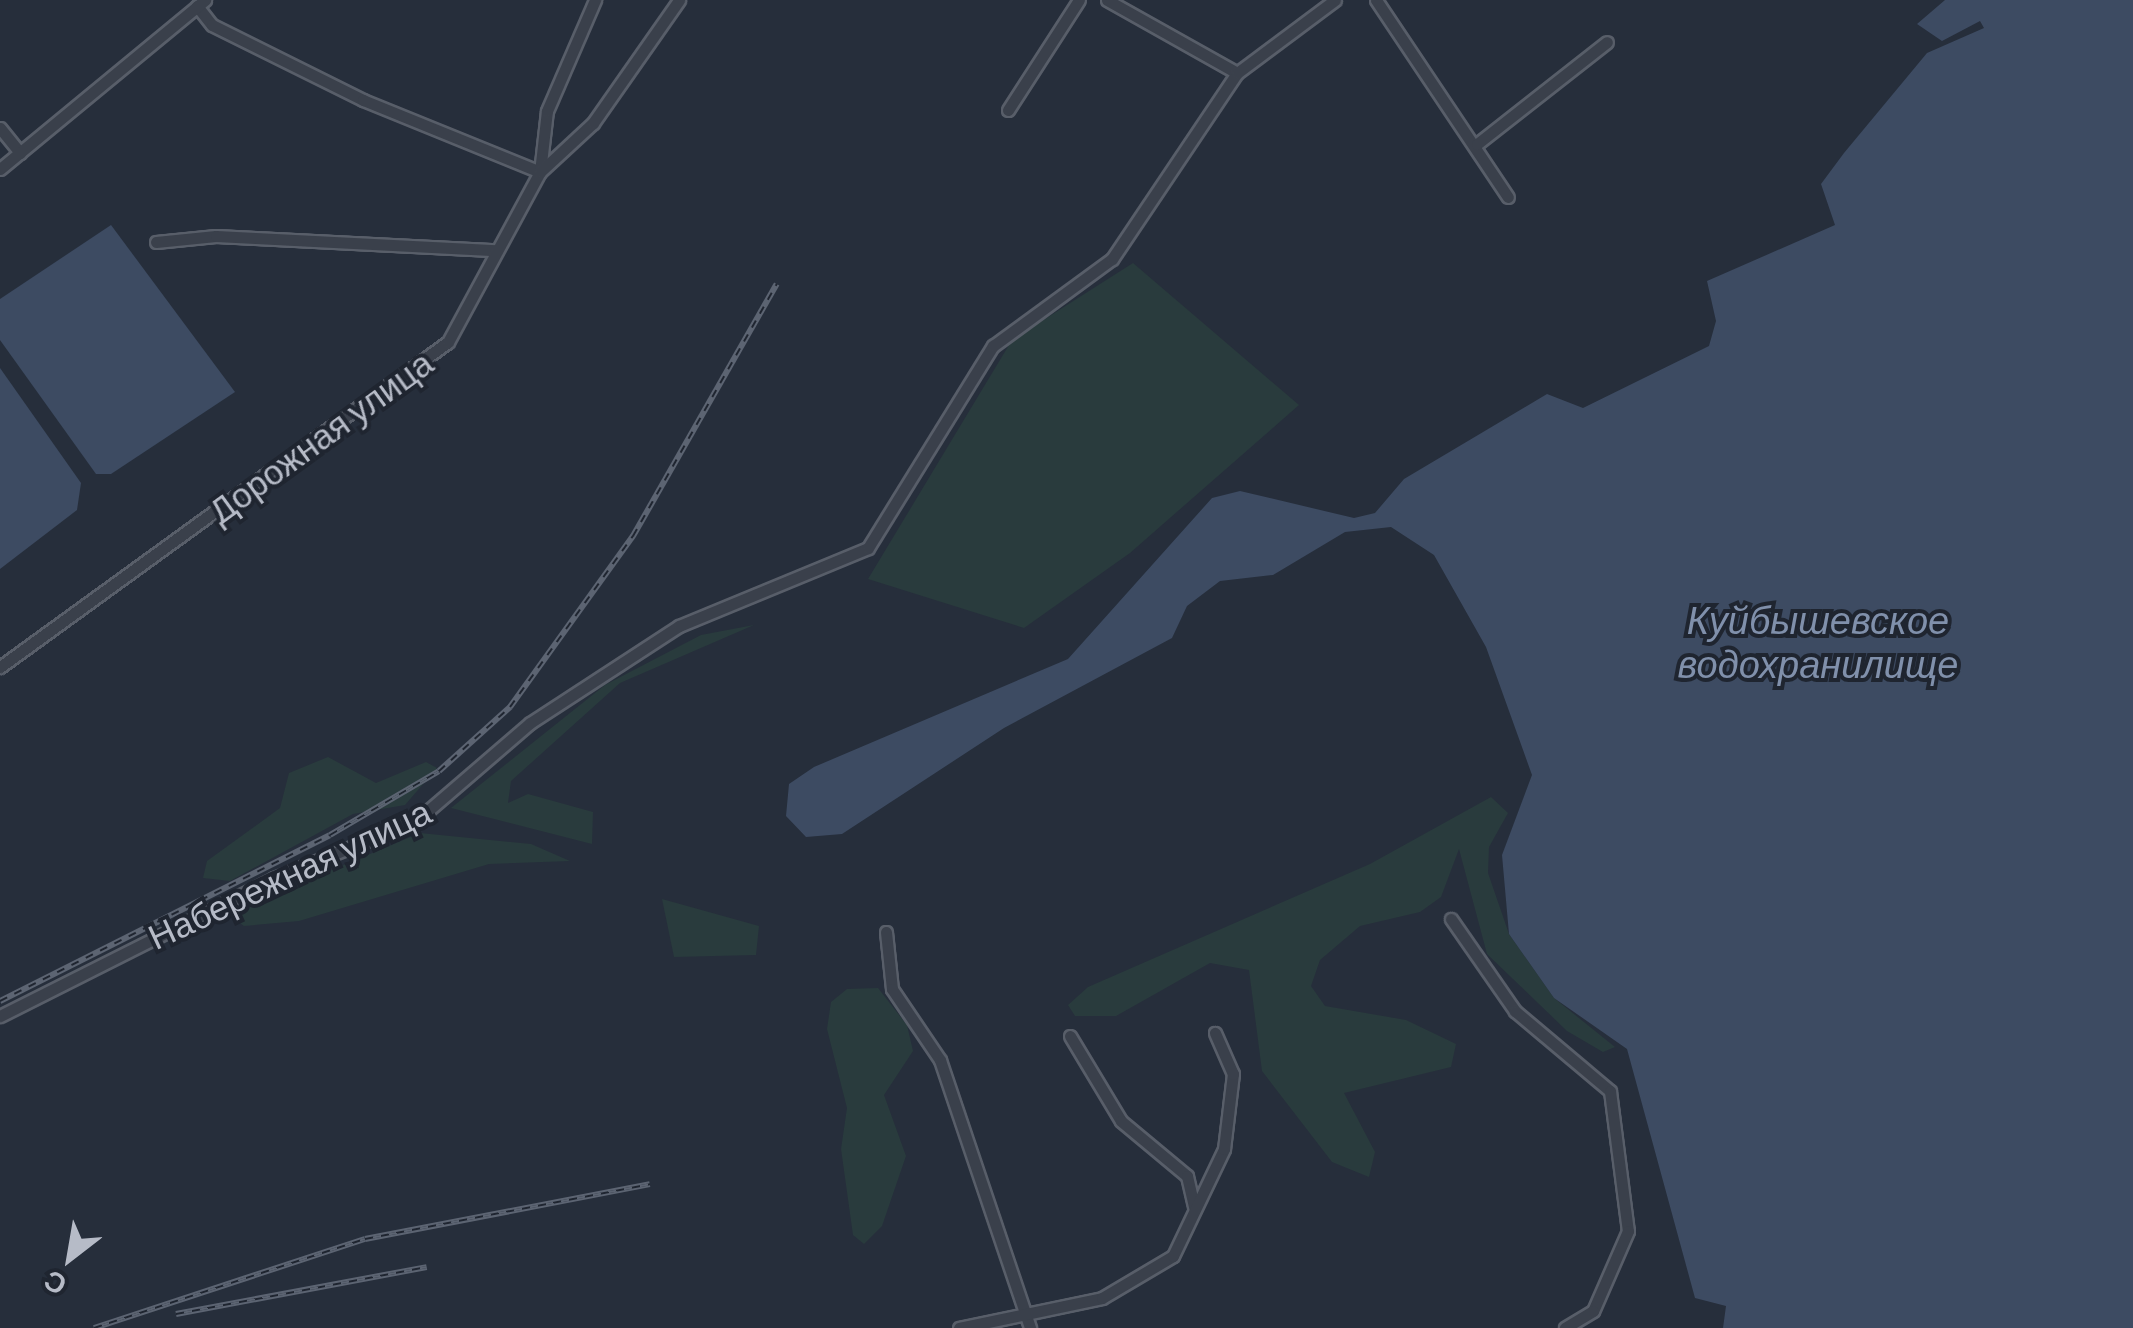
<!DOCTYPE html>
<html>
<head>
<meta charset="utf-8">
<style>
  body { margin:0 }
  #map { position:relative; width:2133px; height:1328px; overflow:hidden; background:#262e3b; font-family:Barlow,sans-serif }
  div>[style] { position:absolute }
  .green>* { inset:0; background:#293b3d }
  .water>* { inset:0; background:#3d4b62 }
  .roads { filter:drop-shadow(2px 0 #585e69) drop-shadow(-2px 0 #585e69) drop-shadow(0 2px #585e69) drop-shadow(0 -2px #585e69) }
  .street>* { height:11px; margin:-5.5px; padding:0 5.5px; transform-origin:5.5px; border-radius:5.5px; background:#3a404b }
  .rail>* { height:6px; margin-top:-3px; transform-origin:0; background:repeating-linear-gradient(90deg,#1f2530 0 8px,#5c6472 0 16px); box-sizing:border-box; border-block:2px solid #5c6472 }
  span { translate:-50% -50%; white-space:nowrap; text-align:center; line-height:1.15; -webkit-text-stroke:8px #1f2530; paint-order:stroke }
  .street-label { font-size:35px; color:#b6bbc7 }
  .water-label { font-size:38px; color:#8090ab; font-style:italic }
  .north { position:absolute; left:20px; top:1208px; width:100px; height:100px; -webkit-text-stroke:8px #1f2530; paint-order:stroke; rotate:211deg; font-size:28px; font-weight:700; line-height:40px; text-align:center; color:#b6bbc7 }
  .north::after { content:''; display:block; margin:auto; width:35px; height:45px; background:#b6bbc7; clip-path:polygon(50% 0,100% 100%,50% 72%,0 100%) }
</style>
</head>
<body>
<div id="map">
  <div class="green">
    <div style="clip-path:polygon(1133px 263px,1299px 405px,1130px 553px,1024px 628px,868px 579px,1012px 340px)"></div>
    <div style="clip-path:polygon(754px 625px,620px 683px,511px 781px,508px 803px,528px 794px,593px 812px,592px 844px,451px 808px,605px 685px,701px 635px)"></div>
    <div style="clip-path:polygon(328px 757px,376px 783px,426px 762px,437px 768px,405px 805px,353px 814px,230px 881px,203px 878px,207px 861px,280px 808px,289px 773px)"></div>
    <div style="clip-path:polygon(1491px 797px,1508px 813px,1489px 847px,1488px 873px,1509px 934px,1554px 998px,1615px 1047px,1603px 1052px,1567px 1031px,1487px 954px,1459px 849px,1441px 897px,1420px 912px,1360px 926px,1320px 960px,1311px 986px,1325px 1006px,1406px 1020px,1456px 1044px,1451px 1067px,1344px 1093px,1375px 1152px,1369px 1177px,1332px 1162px,1262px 1071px,1249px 970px,1210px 963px,1116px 1016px,1075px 1016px,1068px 1005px,1088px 987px,1370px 864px)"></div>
    <div style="clip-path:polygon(420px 833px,531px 844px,570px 861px,489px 864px,299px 921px,244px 926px,227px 914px)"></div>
    <div style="clip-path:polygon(662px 899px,759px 926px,756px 955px,674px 957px)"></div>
    <div style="clip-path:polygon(878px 988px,907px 1025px,913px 1051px,884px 1095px,906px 1156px,882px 1226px,864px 1244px,853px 1235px,841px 1149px,847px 1108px,827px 1029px,831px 1002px,847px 989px)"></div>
  </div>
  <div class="water">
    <div style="clip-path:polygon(1945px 0,2133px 0,2133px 1328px,1723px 1328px,1726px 1306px,1695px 1298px,1627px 1049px,1554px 998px,1509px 934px,1502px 855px,1532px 775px,1486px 647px,1434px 555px,1391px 527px,1345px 532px,1273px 575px,1220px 581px,1187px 606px,1172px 638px,1004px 728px,842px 834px,806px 837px,786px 816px,789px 784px,814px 767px,1068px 659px,1212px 498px,1240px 491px,1354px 518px,1375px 513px,1404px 479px,1547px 394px,1583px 408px,1709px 346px,1716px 321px,1707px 281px,1835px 225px,1821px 184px,1844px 153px,1927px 53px,1984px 28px,1980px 21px,1942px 41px,1917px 24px)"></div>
    <div style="clip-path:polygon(111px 225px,235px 392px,111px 474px,96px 474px,0 340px,0 299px)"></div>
    <div style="clip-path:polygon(0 368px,81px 483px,77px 510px,0 569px)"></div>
  </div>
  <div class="roads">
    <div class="street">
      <div style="left:1107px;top:0;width:149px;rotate:29.3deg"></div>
      <div style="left:1376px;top:0;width:237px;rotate:56.2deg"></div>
      <div style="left:197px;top:6px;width:24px;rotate:52deg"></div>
      <div style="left:212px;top:25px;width:169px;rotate:26.4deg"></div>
      <div style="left:363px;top:100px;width:191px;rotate:22.1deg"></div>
      <div style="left:540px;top:172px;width:61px;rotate:-83.5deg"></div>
      <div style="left:547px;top:111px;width:121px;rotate:-66.6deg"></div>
      <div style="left:1008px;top:110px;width:131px;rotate:-57.2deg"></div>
      <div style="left:0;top:128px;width:32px;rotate:51deg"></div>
      <div style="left:1477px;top:144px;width:165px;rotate:-38.1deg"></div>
      <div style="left:0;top:169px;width:266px;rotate:-39.5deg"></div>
      <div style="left:156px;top:242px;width:60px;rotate:-5.7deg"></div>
      <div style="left:216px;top:236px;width:280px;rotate:2.9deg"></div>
      <div style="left:0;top:667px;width:553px;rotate:-35.96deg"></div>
      <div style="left:448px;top:342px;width:193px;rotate:-61.6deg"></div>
      <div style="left:540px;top:172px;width:72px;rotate:-42.8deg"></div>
      <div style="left:593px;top:123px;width:150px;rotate:-55deg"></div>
      <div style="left:1451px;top:919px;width:112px;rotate:55.2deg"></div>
      <div style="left:1515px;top:1011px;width:124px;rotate:40.1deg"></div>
      <div style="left:1610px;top:1091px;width:141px;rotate:82.7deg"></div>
      <div style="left:1628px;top:1231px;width:87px;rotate:113.6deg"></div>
      <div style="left:1593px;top:1311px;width:33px;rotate:149deg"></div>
      <div style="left:886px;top:932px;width:57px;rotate:84deg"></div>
      <div style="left:892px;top:989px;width:86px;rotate:55.9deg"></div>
      <div style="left:940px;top:1060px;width:283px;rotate:71.4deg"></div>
      <div style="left:0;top:1016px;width:307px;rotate:-26.7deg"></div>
      <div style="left:274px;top:878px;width:153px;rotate:-21.9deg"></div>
      <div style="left:416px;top:821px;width:150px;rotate:-40.7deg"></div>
      <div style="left:530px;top:723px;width:178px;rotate:-33.1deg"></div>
      <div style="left:679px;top:626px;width:204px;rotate:-22.4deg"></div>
      <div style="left:868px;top:548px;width:238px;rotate:-58.3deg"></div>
      <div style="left:993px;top:346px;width:147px;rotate:-36.2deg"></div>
      <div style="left:1112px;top:259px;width:224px;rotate:-56.1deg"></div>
      <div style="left:1237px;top:73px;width:122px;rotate:-36.7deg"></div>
      <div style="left:1070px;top:1036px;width:99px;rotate:59deg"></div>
      <div style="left:1121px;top:1121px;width:86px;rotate:39.8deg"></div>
      <div style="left:1187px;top:1176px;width:32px;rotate:77deg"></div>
      <div style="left:959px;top:1328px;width:146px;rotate:-11.8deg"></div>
      <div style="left:1102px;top:1298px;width:82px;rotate:-30.6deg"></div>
      <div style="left:1173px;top:1256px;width:119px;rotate:-64.5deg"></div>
      <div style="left:1224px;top:1149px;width:76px;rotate:-83.2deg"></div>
      <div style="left:1233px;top:1074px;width:45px;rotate:-113.7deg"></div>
    </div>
  </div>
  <div class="rail">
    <div style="left:0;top:1001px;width:369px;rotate:-26.7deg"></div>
    <div style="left:330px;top:835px;width:126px;rotate:-30.4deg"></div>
    <div style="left:439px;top:771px;width:96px;rotate:-42deg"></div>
    <div style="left:510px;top:707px;width:211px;rotate:-54.3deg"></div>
    <div style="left:633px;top:536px;width:290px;rotate:-60.3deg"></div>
    <div style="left:176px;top:1314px;width:255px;rotate:-10.6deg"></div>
    <div style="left:94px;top:1328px;width:285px;rotate:-18.2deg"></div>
    <div style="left:365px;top:1239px;width:290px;rotate:-10.9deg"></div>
  </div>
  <div class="street-label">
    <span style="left:320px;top:436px;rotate:-36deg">Дорожная улица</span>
    <span style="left:289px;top:873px;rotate:-25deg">Набережная улица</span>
  </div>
  <div class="water-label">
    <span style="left:1818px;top:642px">Куйбышевское<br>водохранилище</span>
  </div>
  <div class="north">С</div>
</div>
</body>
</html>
